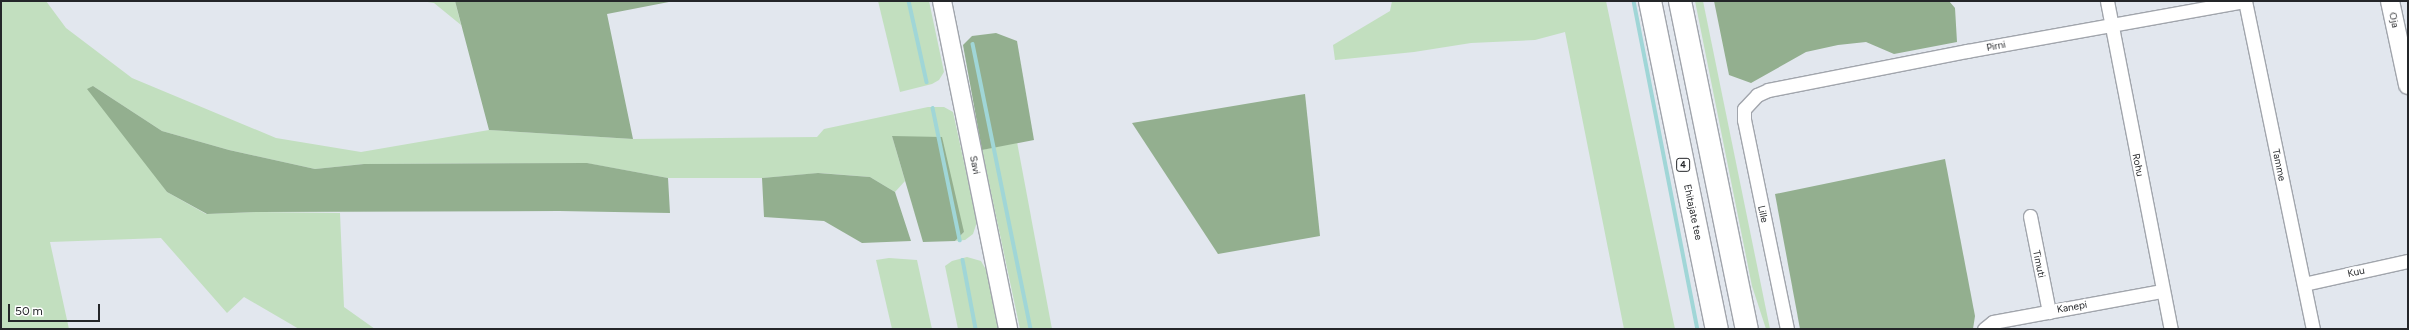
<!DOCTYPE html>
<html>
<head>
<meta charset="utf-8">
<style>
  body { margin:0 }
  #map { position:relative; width:2409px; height:330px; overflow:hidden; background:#e2e7ee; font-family:Figtree,sans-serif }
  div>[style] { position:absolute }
  .green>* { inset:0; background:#c2dfbf }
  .forest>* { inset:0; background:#93af8f }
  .stream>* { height:3.5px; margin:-1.75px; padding:0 1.75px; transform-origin:1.75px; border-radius:1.75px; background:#a0d6d7 }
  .roads { filter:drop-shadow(1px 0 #a1a5ac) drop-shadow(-1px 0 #a1a5ac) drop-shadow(0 1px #a1a5ac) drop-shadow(0 -1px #a1a5ac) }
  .street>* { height:13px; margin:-6.5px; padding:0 6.5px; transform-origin:6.5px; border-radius:6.5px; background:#fff }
  .secondary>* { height:18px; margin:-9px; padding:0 9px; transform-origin:9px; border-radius:9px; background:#fff }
  .highway>* { height:22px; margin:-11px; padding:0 11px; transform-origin:11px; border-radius:11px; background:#fff }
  span { translate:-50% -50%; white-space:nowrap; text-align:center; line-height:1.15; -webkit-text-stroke:4px #fff; paint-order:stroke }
  .shield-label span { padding:1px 3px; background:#fff; border:1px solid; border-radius:3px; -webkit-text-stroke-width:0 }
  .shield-label { font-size:9px; color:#242629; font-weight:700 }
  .street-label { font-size:10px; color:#242629 }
  .frame { position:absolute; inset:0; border:2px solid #242629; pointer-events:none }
  .scale { position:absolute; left:8px; top:304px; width:92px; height:18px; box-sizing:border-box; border:2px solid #242629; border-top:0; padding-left:5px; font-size:12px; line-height:14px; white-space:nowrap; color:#242629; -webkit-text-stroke:3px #fff; paint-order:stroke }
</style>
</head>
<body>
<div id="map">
  <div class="green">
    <div style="clip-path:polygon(1px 1px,46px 1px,66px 28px,132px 78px,276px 138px,361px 152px,489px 130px,633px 139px,817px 137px,824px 129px,928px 107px,944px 107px,953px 112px,977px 222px,973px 234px,965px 240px,955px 241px,964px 232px,892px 136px,905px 181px,895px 192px,870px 177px,820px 173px,762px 178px,668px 178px,586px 163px,364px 164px,315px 169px,229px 150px,162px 131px,93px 86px,167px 192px,206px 214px,256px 212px,340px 213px,344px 307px,375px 329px,299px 329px,244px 297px,227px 313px,161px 238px,50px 242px,69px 329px,1px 329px)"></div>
    <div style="clip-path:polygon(421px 1px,455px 1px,461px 25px,434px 3px)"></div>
    <div style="clip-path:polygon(878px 1px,929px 1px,944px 72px,939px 80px,932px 84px,900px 92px)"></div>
    <div style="clip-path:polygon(1392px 1px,1606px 1px,1675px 329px,1624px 329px,1565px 32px,1535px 40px,1471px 43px,1414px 52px,1335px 60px,1333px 45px,1390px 11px)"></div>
    <div style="clip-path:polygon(1695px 1px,1703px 1px,1770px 329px,1766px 329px,1752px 286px)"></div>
    <div style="clip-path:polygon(1017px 142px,1052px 329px,1020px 329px,982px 150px)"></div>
    <div style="clip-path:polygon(967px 257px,981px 261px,989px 275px,999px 329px,958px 329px,945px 266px,952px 261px)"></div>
    <div style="clip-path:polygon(889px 258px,917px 260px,932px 329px,892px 329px,876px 260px)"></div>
  </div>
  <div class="forest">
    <div style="clip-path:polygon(455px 1px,674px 1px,607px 14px,633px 139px,489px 130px)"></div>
    <div style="clip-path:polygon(1714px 1px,1949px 1px,1955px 8px,1957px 42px,1894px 54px,1866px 42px,1838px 45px,1806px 52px,1751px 83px,1729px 75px)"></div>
    <div style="clip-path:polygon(996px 33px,1017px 41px,1034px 140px,982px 150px,963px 45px,972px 36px)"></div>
    <div style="clip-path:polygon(93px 86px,162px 131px,229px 150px,315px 169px,364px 164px,587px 163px,668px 178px,670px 213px,559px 211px,256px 212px,207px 214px,167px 192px,87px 89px)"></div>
    <div style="clip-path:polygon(1305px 94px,1320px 236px,1218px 254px,1132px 123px)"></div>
    <div style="clip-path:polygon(892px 136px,942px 137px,964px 232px,955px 241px,923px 242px)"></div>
    <div style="clip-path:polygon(1945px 159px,1975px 316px,1973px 329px,1800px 329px,1775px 194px)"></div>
    <div style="clip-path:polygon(818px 173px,870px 177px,895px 192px,911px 241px,862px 243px,824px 221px,764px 217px,762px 178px)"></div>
  </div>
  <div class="stream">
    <div style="left:909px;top:1px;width:83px;rotate:77.5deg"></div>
    <div style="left:1634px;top:1px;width:334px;rotate:79deg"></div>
    <div style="left:973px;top:44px;width:291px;rotate:78.5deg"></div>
    <div style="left:933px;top:108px;width:135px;rotate:78.4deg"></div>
    <div style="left:963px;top:260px;width:70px;rotate:79.3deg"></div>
  </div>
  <div class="roads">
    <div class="street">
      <div style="left:2107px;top:1px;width:334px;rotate:79deg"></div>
      <div style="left:2245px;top:1px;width:335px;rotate:78.3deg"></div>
      <div style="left:2030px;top:216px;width:98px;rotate:78.8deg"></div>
      <div style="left:2304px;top:284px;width:107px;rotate:-12.5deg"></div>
      <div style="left:1787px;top:329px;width:213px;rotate:-101.6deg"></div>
      <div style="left:1744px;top:120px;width:11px;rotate:-90deg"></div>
      <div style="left:1744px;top:109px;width:19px;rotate:-47deg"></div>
      <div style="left:1757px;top:95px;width:12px;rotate:-24deg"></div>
      <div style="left:1768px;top:90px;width:203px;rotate:-11.1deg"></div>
      <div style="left:1967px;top:51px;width:282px;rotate:-10.2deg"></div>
      <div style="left:1984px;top:329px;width:11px;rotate:-38deg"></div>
      <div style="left:1993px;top:322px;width:172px;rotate:-10.4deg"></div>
    </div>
    <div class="secondary">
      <div style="left:942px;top:1px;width:335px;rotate:78.6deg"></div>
      <div style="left:2390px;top:1px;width:86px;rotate:77.9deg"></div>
    </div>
    <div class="highway">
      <div style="left:1650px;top:1px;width:335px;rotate:78.5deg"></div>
      <div style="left:1680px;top:1px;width:335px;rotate:78.5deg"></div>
    </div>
  </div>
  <div class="shield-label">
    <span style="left:1683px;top:165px">4</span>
  </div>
  <div class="street-label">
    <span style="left:2394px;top:20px;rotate:78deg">Oja</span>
    <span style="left:1996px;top:46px;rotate:-11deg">Pirni</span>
    <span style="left:975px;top:165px;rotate:78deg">Savi</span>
    <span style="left:2138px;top:165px;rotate:79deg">Rohu</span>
    <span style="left:2279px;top:165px;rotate:78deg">Tamme</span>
    <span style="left:1693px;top:212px;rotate:78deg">Ehitajate tee</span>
    <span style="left:1763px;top:214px;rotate:78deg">Lille</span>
    <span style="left:2039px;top:264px;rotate:78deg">Timuti</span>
    <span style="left:2356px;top:272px;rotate:-12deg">Kuu</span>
    <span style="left:2072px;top:307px;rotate:-10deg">Kanepi</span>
  </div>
  <div class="frame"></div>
  <div class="scale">50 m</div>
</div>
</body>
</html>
